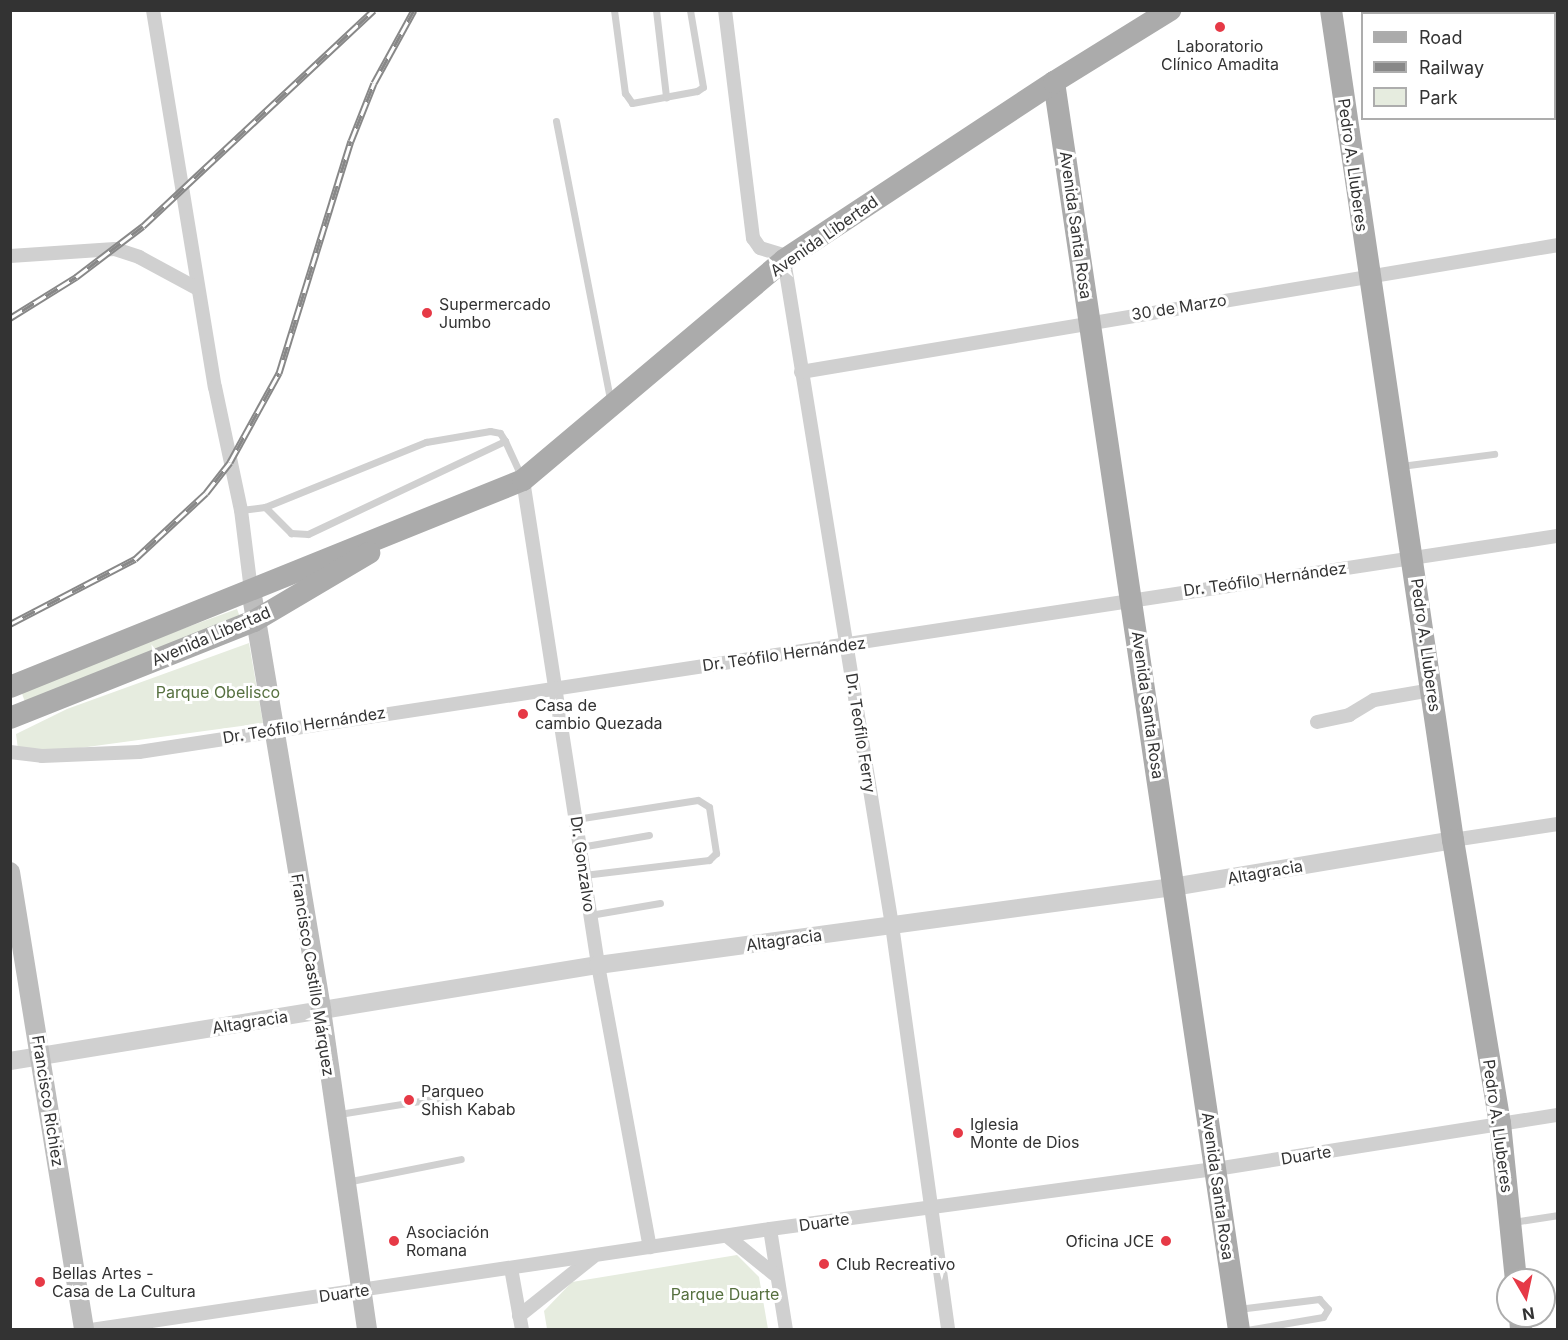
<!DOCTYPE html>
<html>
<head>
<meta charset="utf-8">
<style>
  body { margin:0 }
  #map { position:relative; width:1568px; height:1340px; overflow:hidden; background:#fff; font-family:Inter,sans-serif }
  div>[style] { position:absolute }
  .green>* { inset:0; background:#e6ecdf; transform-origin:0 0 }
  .service>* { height:7px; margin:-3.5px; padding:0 3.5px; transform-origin:3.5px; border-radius:3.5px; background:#d0d0d0 }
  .minor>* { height:14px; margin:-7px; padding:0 7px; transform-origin:7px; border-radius:7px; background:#d0d0d0 }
  .tertiary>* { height:18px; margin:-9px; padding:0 9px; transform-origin:9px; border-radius:9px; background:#d0d0d0 }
  .secondary>* { height:20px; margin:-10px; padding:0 10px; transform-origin:10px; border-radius:10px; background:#bdbdbd }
  .primary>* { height:22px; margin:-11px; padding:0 11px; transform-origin:11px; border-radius:11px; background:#ababab }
  .rail>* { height:7px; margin-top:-3.5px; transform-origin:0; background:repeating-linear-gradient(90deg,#fff 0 14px,#888 0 28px); box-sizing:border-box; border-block:2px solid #888 }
  .dots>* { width:16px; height:16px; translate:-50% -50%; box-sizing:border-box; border:3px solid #fff; border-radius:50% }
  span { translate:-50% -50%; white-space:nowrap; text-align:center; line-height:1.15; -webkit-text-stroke:6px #fff; paint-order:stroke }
  .poi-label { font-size:16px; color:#333 }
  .left { translate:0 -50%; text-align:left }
  .right { translate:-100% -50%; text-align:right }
  .street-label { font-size:16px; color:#333 }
  .park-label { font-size:16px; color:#56703f }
  .frame { position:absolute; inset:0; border:12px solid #333; pointer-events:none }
  .legend { position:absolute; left:1361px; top:12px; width:195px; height:108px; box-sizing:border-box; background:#fff; border:2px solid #adadad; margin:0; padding:8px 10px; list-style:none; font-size:18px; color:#333 }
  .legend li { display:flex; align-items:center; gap:12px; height:30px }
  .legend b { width:30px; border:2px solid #adadad }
  .north { position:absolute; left:1496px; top:1268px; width:60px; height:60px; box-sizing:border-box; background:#fff; border:2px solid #adadad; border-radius:50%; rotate:171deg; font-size:16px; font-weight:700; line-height:24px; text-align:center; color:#333 }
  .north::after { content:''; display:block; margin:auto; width:21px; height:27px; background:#e63946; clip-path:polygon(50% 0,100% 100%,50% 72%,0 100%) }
</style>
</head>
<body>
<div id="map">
  <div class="green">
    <div style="left:237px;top:609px;width:20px;height:231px;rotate:70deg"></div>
    <div style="clip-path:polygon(249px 643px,263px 723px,43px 753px,18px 749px,16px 734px,67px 709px)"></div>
    <div style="clip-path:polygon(737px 1255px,759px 1277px,768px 1329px,547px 1329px,544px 1311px,572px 1282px)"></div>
  </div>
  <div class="service">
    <div style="left:614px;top:10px;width:84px;rotate:82.5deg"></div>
    <div style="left:625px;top:93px;width:12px;rotate:55deg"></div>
    <div style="left:632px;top:103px;width:66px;rotate:-10.5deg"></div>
    <div style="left:697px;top:91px;width:7px;rotate:-34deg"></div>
    <div style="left:703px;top:87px;width:78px;rotate:-99.6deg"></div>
    <div style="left:656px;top:10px;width:88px;rotate:83.4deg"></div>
    <div style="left:556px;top:121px;width:284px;rotate:79deg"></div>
    <div style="left:1401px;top:466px;width:94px;rotate:-7.4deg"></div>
    <div style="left:265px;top:507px;width:37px;rotate:45deg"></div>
    <div style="left:291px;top:533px;width:17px;rotate:3deg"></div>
    <div style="left:308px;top:534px;width:218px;rotate:-25.3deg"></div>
    <div style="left:241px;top:510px;width:24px;rotate:-7deg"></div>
    <div style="left:265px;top:507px;width:174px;rotate:-22deg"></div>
    <div style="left:426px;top:442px;width:65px;rotate:-9.8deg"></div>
    <div style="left:490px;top:431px;width:10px;rotate:11deg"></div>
    <div style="left:500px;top:433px;width:9px;rotate:58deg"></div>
    <div style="left:505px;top:441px;width:41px;rotate:65.3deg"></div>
    <div style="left:576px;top:819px;width:123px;rotate:-8.9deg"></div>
    <div style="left:698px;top:800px;width:13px;rotate:32deg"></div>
    <div style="left:709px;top:807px;width:47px;rotate:81.3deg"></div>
    <div style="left:716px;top:853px;width:10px;rotate:135deg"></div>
    <div style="left:709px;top:860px;width:126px;rotate:173.2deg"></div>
    <div style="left:580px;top:847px;width:70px;rotate:-9.9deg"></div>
    <div style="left:590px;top:915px;width:71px;rotate:-9.7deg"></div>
    <div style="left:339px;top:1114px;width:113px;rotate:-9.1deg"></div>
    <div style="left:346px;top:1182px;width:117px;rotate:-11.3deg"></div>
    <div style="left:1513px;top:1222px;width:46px;rotate:-8.8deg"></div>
    <div style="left:1238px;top:1309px;width:82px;rotate:-7deg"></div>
    <div style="left:1319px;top:1299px;width:13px;rotate:48deg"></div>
    <div style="left:1328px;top:1309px;width:9px;rotate:122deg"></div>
    <div style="left:1323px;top:1317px;width:77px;rotate:170.3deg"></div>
  </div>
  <div class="minor">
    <div style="left:153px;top:10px;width:382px;rotate:80.7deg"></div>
    <div style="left:215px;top:387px;width:126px;rotate:78.1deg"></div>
    <div style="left:241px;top:510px;width:81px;rotate:82.9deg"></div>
    <div style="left:725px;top:10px;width:230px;rotate:83deg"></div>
    <div style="left:753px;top:238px;width:12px;rotate:55deg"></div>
    <div style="left:760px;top:248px;width:24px;rotate:17deg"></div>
    <div style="left:783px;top:255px;width:5px;rotate:79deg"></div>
    <div style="left:784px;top:260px;width:674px;rotate:80.78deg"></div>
    <div style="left:892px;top:925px;width:409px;rotate:82.1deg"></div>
    <div style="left:10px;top:256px;width:105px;rotate:-3.8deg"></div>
    <div style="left:115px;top:249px;width:25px;rotate:18deg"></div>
    <div style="left:139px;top:257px;width:67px;rotate:28.5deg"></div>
    <div style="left:801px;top:372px;width:768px;rotate:-9.52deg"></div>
    <div style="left:523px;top:480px;width:491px;rotate:81.2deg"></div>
    <div style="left:598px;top:965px;width:287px;rotate:79.6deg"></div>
    <div style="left:1317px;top:722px;width:33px;rotate:-12deg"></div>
    <div style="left:1349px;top:715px;width:29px;rotate:-31deg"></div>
    <div style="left:1374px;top:700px;width:59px;rotate:-9.8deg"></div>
    <div style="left:10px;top:752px;width:32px;rotate:7deg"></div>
    <div style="left:42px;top:756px;width:97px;rotate:-2.4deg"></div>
    <div style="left:139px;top:752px;width:1435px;rotate:-8.66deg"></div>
    <div style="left:1453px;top:840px;width:106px;rotate:-8.7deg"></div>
    <div style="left:770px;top:1229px;width:102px;rotate:81deg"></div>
    <div style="left:727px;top:1236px;width:60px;rotate:39deg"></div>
    <div style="left:511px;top:1268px;width:63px;rotate:79.9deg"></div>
    <div style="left:519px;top:1316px;width:95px;rotate:-38.6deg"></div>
    <div style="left:91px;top:1330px;width:686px;rotate:-8.46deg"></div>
    <div style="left:770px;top:1229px;width:450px;rotate:-7.7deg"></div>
    <div style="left:1216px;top:1169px;width:346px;rotate:-9deg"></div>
  </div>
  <div class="tertiary">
    <div style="left:10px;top:1061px;width:596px;rotate:-9.27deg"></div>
    <div style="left:598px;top:965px;width:580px;rotate:-7.73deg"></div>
    <div style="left:1173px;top:887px;width:284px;rotate:-9.5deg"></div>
  </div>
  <div class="secondary">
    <div style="left:251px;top:590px;width:426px;rotate:80.5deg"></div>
    <div style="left:321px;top:1010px;width:323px;rotate:81.8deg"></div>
    <div style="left:10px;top:872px;width:464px;rotate:80.8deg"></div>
  </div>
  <div class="primary">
    <div style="left:1331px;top:10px;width:839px;rotate:81.64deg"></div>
    <div style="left:1453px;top:840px;width:287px;rotate:80.6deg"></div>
    <div style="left:1500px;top:1123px;width:158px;rotate:84.2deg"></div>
    <div style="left:1054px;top:82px;width:1262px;rotate:81.57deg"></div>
    <div style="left:10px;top:687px;width:553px;rotate:-21.97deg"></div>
    <div style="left:523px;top:480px;width:341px;rotate:-40.1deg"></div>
    <div style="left:784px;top:260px;width:323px;rotate:-33.4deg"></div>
    <div style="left:1054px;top:82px;width:137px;rotate:-31.8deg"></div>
    <div style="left:10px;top:718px;width:263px;rotate:-21.7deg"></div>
    <div style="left:254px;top:621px;width:134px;rotate:-30.6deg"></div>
    <div style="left:1520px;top:1316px;width:14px;rotate:86deg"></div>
  </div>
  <div class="rail">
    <div style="left:10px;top:318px;width:78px;rotate:-31.8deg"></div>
    <div style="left:76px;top:277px;width:84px;rotate:-37.3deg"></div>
    <div style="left:143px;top:226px;width:316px;rotate:-43.1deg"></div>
    <div style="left:10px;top:624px;width:141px;rotate:-27.5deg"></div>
    <div style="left:135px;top:559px;width:97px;rotate:-42.9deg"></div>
    <div style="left:206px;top:493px;width:39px;rotate:-52deg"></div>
    <div style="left:230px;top:462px;width:102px;rotate:-61.2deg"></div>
    <div style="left:279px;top:373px;width:243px;rotate:-72.8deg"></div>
    <div style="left:351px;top:141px;width:62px;rotate:-68.4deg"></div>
    <div style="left:374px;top:83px;width:83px;rotate:-61.3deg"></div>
  </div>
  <div class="dots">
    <div style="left:1220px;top:27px;background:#e63946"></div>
    <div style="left:427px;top:313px;background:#e63946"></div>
    <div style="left:523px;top:714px;background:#e63946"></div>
    <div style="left:409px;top:1100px;background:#e63946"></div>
    <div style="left:958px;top:1133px;background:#e63946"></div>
    <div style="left:394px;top:1241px;background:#e63946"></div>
    <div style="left:1166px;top:1241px;background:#e63946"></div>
    <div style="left:824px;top:1264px;background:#e63946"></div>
    <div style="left:40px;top:1282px;background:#e63946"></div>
  </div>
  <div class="poi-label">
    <span style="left:1220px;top:55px">Laboratorio<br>Clínico Amadita</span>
    <span class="left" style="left:439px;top:313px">Supermercado<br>Jumbo</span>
    <span class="left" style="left:535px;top:714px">Casa de<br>cambio Quezada</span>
    <span class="left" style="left:421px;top:1100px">Parqueo<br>Shish Kabab</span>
    <span class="left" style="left:970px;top:1133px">Iglesia<br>Monte de Dios</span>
    <span class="left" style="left:406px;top:1241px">Asociación<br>Romana</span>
    <span class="right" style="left:1154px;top:1241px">Oficina JCE</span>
    <span class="left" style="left:836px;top:1264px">Club Recreativo</span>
    <span class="left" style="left:52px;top:1282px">Bellas Artes -<br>Casa de La Cultura</span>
  </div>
  <div class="street-label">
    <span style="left:1353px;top:165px;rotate:82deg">Pedro A. Lluberes</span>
    <span style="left:1076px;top:225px;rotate:82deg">Avenida Santa Rosa</span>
    <span style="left:824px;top:236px;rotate:-35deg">Avenida Libertad</span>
    <span style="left:1179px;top:307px;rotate:-9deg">30 de Marzo</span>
    <span style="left:1265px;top:579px;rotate:-8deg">Dr. Teófilo Hernández</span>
    <span style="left:211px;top:636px;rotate:-23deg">Avenida Libertad</span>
    <span style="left:1426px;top:645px;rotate:82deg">Pedro A. Lluberes</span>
    <span style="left:784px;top:654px;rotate:-8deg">Dr. Teófilo Hernández</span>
    <span style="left:1148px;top:705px;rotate:82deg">Avenida Santa Rosa</span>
    <span style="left:304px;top:725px;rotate:-9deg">Dr. Teófilo Hernández</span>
    <span style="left:861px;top:733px;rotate:81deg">Dr. Teofilo Ferry</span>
    <span style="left:583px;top:864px;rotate:82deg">Dr. Gonzalvo</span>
    <span style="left:1265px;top:872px;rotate:-10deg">Altagracia</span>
    <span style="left:784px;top:940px;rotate:-8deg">Altagracia</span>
    <span style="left:313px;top:975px;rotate:81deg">Francisco Castillo Márquez</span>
    <span style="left:250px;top:1022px;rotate:-9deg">Altagracia</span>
    <span style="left:48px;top:1101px;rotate:81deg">Francisco Richiez</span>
    <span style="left:1498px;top:1126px;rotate:82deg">Pedro A. Lluberes</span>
    <span style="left:1306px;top:1155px;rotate:-9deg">Duarte</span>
    <span style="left:1218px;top:1186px;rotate:82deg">Avenida Santa Rosa</span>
    <span style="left:824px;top:1222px;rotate:-8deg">Duarte</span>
    <span style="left:344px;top:1293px;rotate:-8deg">Duarte</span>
  </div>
  <div class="park-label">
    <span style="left:218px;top:692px">Parque Obelisco</span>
    <span style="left:725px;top:1294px">Parque Duarte</span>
  </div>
  <div class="frame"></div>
  <ul class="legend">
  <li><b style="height:8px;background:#ababab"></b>Road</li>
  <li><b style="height:8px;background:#888"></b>Railway</li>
  <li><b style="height:16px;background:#e6ecdf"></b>Park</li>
  </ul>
  <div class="north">N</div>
</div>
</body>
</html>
